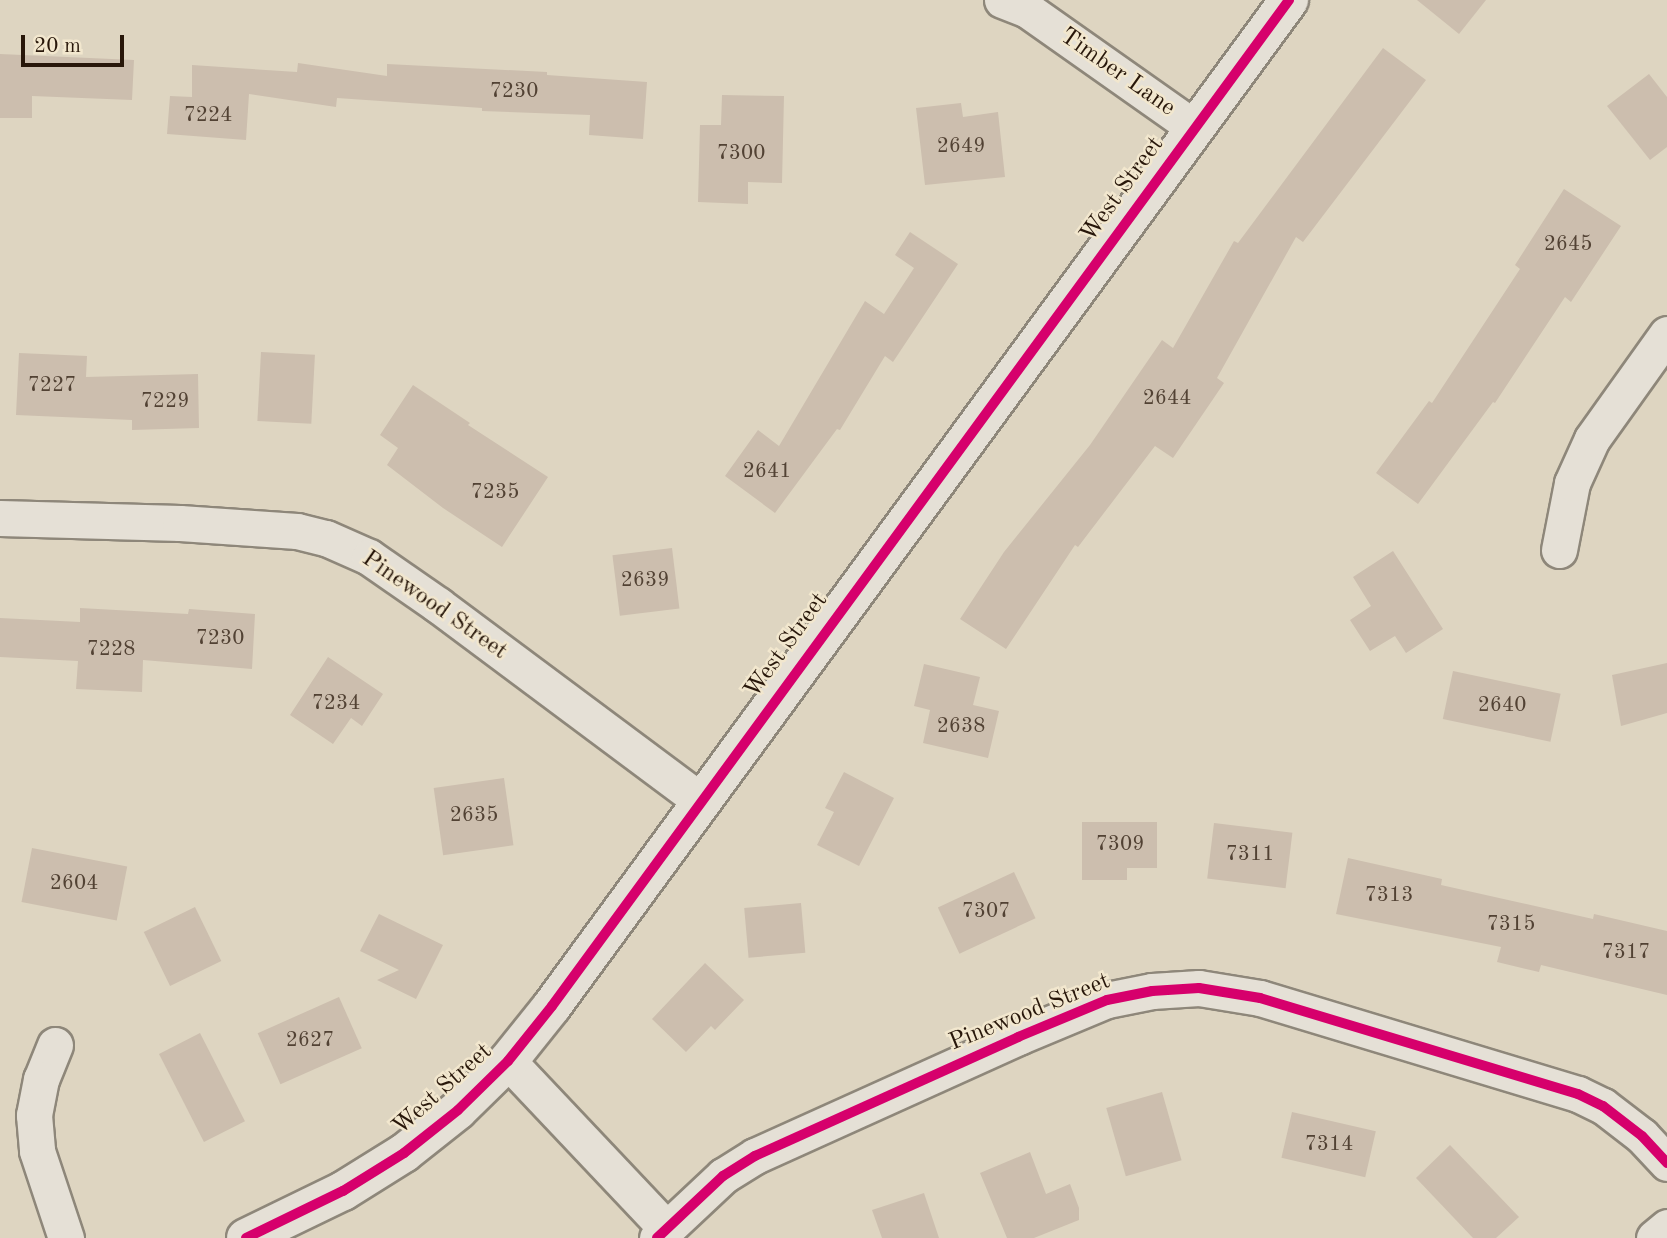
<!DOCTYPE html>
<html>
<head>
<meta charset="utf-8">
<style>
  body { margin:0 }
  #map { position:relative; width:1667px; height:1238px; overflow:hidden; background:#ded5c1; font-family:"Old Standard TT",serif }
  div>[style] { position:absolute }
  .building>* { inset:0; background:#ccbeae; transform-origin:0 0 }
  .roads { filter:drop-shadow(2px 0 #8e877a) drop-shadow(-2px 0 #8e877a) drop-shadow(0 2px #8e877a) drop-shadow(0 -2px #8e877a) }
  .street>* { height:35px; margin:-17.5px; padding:0 17.5px; transform-origin:17.5px; border-radius:17.5px; background:#e5e0d6 }
  .secondary>* { height:38px; margin:-19px; padding:0 19px; transform-origin:19px; border-radius:19px; background:#e5e0d6 }
  .cycleway>* { height:10px; margin:-5px; padding:0 5px; transform-origin:5px; border-radius:5px; background:#d6006c }
  span { translate:-50% -50%; white-space:nowrap; text-align:center; line-height:1.15; -webkit-text-stroke:5px #f2e7ce; paint-order:stroke }
  .number-label { font-size:21px; color:#524234 }
  .number-label span { -webkit-text-stroke-width:0 }
  .street-label { font-size:24px; color:#28170a }
  .scale { position:absolute; left:21px; top:35px; width:103px; height:32px; box-sizing:border-box; border:4px solid #28170a; border-top:0; padding-left:9px; font-size:21px; line-height:24px; white-space:nowrap; color:#28170a; -webkit-text-stroke:5px #f2e7ce; paint-order:stroke }
</style>
</head>
<body>
<div id="map">
  <div class="building">
    <div style="clip-path:polygon(1417px 0,1486px 0,1459px 34px)"></div>
    <div style="clip-path:polygon(1383px 48px,1426px 80px,1303px 242px,1296px 237px,1217px 378px,1224px 383px,1173px 458px,1155px 446px,1078px 547px,1075px 545px,1006px 649px,960px 619px,1004px 552px,1090px 445px,1162px 340px,1173px 348px,1234px 241px,1238px 243px)"></div>
    <div style="clip-path:polygon(0 54px,134px 60px,132px 100px,32px 96px,32px 118px,0 118px)"></div>
    <div style="clip-path:polygon(298px 63px,387px 76px,387px 64px,547px 72px,547px 75px,647px 82px,643px 139px,589px 135px,590px 115px,482px 111px,482px 108px,337px 98px,336px 107px,249px 94px,246px 140px,167px 134px,170px 96px,192px 97px,192px 65px,297px 72px)"></div>
    <div style="clip-path:polygon(1649px 74px,1667px 97px,1667px 147px,1650px 160px,1607px 106px)"></div>
    <div style="clip-path:polygon(722px 95px,784px 96px,782px 183px,748px 182px,748px 204px,698px 202px,700px 125px,721px 125px)"></div>
    <div style="clip-path:polygon(961px 103px,963px 117px,998px 112px,1005px 177px,925px 185px,916px 108px)"></div>
    <div style="clip-path:polygon(1564px 189px,1621px 226px,1571px 302px,1565px 297px,1495px 403px,1493px 402px,1418px 504px,1376px 473px,1429px 401px,1432px 403px,1520px 269px,1515px 265px)"></div>
    <div style="clip-path:polygon(910px 232px,958px 264px,893px 362px,885px 356px,840px 430px,837px 429px,775px 513px,725px 476px,758px 430px,779px 446px,865px 301px,884px 314px,914px 268px,895px 255px)"></div>
    <div style="left:261px;top:352px;width:54px;height:69px;rotate:3deg"></div>
    <div style="clip-path:polygon(19px 353px,87px 356px,86px 377px,198px 374px,199px 428px,132px 430px,132px 420px,16px 415px)"></div>
    <div style="clip-path:polygon(413px 385px,470px 423px,468px 425px,548px 477px,502px 547px,443px 508px,387px 465px,398px 448px,380px 435px)"></div>
    <div style="left:672px;top:548px;width:61px;height:60px;rotate:83deg"></div>
    <div style="clip-path:polygon(1393px 551px,1443px 629px,1406px 653px,1395px 636px,1370px 651px,1350px 620px,1371px 606px,1353px 577px)"></div>
    <div style="clip-path:polygon(80px 608px,188px 614px,189px 609px,255px 614px,252px 669px,143px 660px,142px 692px,76px 689px,78px 661px,0 657px,0 618px,80px 622px)"></div>
    <div style="clip-path:polygon(328px 657px,383px 694px,362px 726px,351px 718px,333px 744px,290px 715px)"></div>
    <div style="clip-path:polygon(1667px 663px,1667px 713px,1621px 726px,1612px 675px)"></div>
    <div style="clip-path:polygon(924px 664px,980px 677px,973px 705px,999px 711px,988px 758px,923px 743px,930px 710px,914px 706px)"></div>
    <div style="left:1453px;top:671px;width:110px;height:49px;rotate:12deg"></div>
    <div style="clip-path:polygon(844px 772px,894px 798px,859px 866px,817px 845px,834px 812px,825px 808px)"></div>
    <div style="left:504px;top:778px;width:68px;height:71px;rotate:82deg"></div>
    <div style="clip-path:polygon(1082px 822px,1157px 822px,1157px 868px,1127px 868px,1127px 880px,1082px 880px)"></div>
    <div style="left:1214px;top:823px;width:79px;height:56px;rotate:7deg"></div>
    <div style="left:32px;top:848px;width:97px;height:55px;rotate:11deg"></div>
    <div style="clip-path:polygon(1348px 858px,1442px 879px,1441px 885px,1593px 919px,1594px 914px,1667px 931px,1667px 995px,1541px 965px,1539px 972px,1497px 962px,1501px 947px,1336px 914px)"></div>
    <div style="left:1014px;top:872px;width:51px;height:84px;rotate:65deg"></div>
    <div style="left:801px;top:903px;width:50px;height:57px;rotate:85deg"></div>
    <div style="left:195px;top:907px;width:60px;height:57px;rotate:64deg"></div>
    <div style="clip-path:polygon(379px 914px,443px 945px,416px 999px,377px 980px,399px 970px,360px 951px)"></div>
    <div style="clip-path:polygon(705px 963px,744px 1000px,715px 1030px,711px 1026px,686px 1052px,652px 1019px)"></div>
    <div style="left:339px;top:997px;width:56px;height:89px;rotate:66deg"></div>
    <div style="left:200px;top:1033px;width:99px;height:46px;rotate:63deg"></div>
    <div style="left:1162px;top:1092px;width:71px;height:58px;rotate:74deg"></div>
    <div style="left:1292px;top:1112px;width:86px;height:47px;rotate:13deg"></div>
    <div style="clip-path:polygon(1450px 1145px,1519px 1217px,1496px 1238px,1473px 1238px,1416px 1178px)"></div>
    <div style="clip-path:polygon(1030px 1152px,1046px 1194px,1070px 1184px,1079px 1208px,1079px 1220px,1034px 1238px,1007px 1238px,980px 1173px)"></div>
    <div style="clip-path:polygon(924px 1193px,939px 1238px,882px 1238px,872px 1210px)"></div>
  </div>
  <div class="roads">
    <div class="street">
      <div style="left:1002px;top:0;width:26px;rotate:21deg"></div>
      <div style="left:1026px;top:9px;width:207px;rotate:35.2deg"></div>
      <div style="left:0;top:518px;width:180px;rotate:1.6deg"></div>
      <div style="left:180px;top:523px;width:117px;rotate:3.9deg"></div>
      <div style="left:297px;top:531px;width:30px;rotate:14deg"></div>
      <div style="left:326px;top:538px;width:47px;rotate:23.8deg"></div>
      <div style="left:369px;top:557px;width:84px;rotate:34.8deg"></div>
      <div style="left:438px;top:605px;width:327px;rotate:36.7deg"></div>
      <div style="left:1559px;top:550px;width:68px;rotate:-79deg"></div>
      <div style="left:1572px;top:483px;width:48px;rotate:-65.6deg"></div>
      <div style="left:1592px;top:439px;width:129px;rotate:-54.5deg"></div>
      <div style="left:55px;top:1045px;width:37px;rotate:112deg"></div>
      <div style="left:41px;top:1079px;width:37px;rotate:101deg"></div>
      <div style="left:34px;top:1115px;width:36px;rotate:85deg"></div>
      <div style="left:37px;top:1151px;width:92px;rotate:71.6deg"></div>
      <div style="left:508px;top:1061px;width:228px;rotate:46.6deg"></div>
      <div style="left:657px;top:1238px;width:91px;rotate:-43.2deg"></div>
      <div style="left:723px;top:1176px;width:38px;rotate:-32deg"></div>
      <div style="left:755px;top:1156px;width:289px;rotate:-24.3deg"></div>
      <div style="left:1018px;top:1037px;width:96px;rotate:-22.6deg"></div>
      <div style="left:1107px;top:1000px;width:46px;rotate:-11.3deg"></div>
      <div style="left:1152px;top:991px;width:47px;rotate:-3.7deg"></div>
      <div style="left:1199px;top:988px;width:62px;rotate:9.3deg"></div>
      <div style="left:1260px;top:998px;width:332px;rotate:16.8deg"></div>
      <div style="left:1578px;top:1094px;width:28px;rotate:26deg"></div>
      <div style="left:1603px;top:1106px;width:49px;rotate:37.6deg"></div>
      <div style="left:1642px;top:1136px;width:37px;rotate:47deg"></div>
      <div style="left:1654px;top:1238px;width:17px;rotate:-40deg"></div>
    </div>
    <div class="secondary">
      <div style="left:246px;top:1238px;width:108px;rotate:-25.9deg"></div>
      <div style="left:343px;top:1191px;width:72px;rotate:-31.9deg"></div>
      <div style="left:404px;top:1153px;width:69px;rotate:-38.5deg"></div>
      <div style="left:458px;top:1110px;width:70px;rotate:-44.4deg"></div>
      <div style="left:508px;top:1061px;width:70px;rotate:-51.3deg"></div>
      <div style="left:552px;top:1006px;width:1247px;rotate:-53.77deg"></div>
    </div>
  </div>
  <div class="cycleway">
    <div style="left:246px;top:1238px;width:108px;rotate:-25.9deg"></div>
    <div style="left:343px;top:1191px;width:72px;rotate:-31.9deg"></div>
    <div style="left:404px;top:1153px;width:69px;rotate:-38.5deg"></div>
    <div style="left:458px;top:1110px;width:70px;rotate:-44.4deg"></div>
    <div style="left:508px;top:1061px;width:70px;rotate:-51.3deg"></div>
    <div style="left:552px;top:1006px;width:1247px;rotate:-53.77deg"></div>
    <div style="left:657px;top:1238px;width:91px;rotate:-43.2deg"></div>
    <div style="left:723px;top:1176px;width:38px;rotate:-32deg"></div>
    <div style="left:755px;top:1156px;width:289px;rotate:-24.3deg"></div>
    <div style="left:1018px;top:1037px;width:96px;rotate:-22.6deg"></div>
    <div style="left:1107px;top:1000px;width:46px;rotate:-11.3deg"></div>
    <div style="left:1152px;top:991px;width:47px;rotate:-3.7deg"></div>
    <div style="left:1199px;top:988px;width:62px;rotate:9.3deg"></div>
    <div style="left:1260px;top:998px;width:332px;rotate:16.8deg"></div>
    <div style="left:1578px;top:1094px;width:28px;rotate:26deg"></div>
    <div style="left:1603px;top:1106px;width:49px;rotate:37.6deg"></div>
    <div style="left:1642px;top:1136px;width:37px;rotate:47deg"></div>
  </div>
  <div class="number-label">
    <span style="left:514px;top:92px">7230</span>
    <span style="left:208px;top:116px">7224</span>
    <span style="left:961px;top:147px">2649</span>
    <span style="left:741px;top:154px">7300</span>
    <span style="left:1568px;top:245px">2645</span>
    <span style="left:52px;top:386px">7227</span>
    <span style="left:1167px;top:399px">2644</span>
    <span style="left:165px;top:402px">7229</span>
    <span style="left:767px;top:472px">2641</span>
    <span style="left:495px;top:493px">7235</span>
    <span style="left:645px;top:581px">2639</span>
    <span style="left:220px;top:639px">7230</span>
    <span style="left:111px;top:650px">7228</span>
    <span style="left:336px;top:704px">7234</span>
    <span style="left:1502px;top:706px">2640</span>
    <span style="left:961px;top:727px">2638</span>
    <span style="left:474px;top:816px">2635</span>
    <span style="left:1120px;top:845px">7309</span>
    <span style="left:1250px;top:855px">7311</span>
    <span style="left:74px;top:884px">2604</span>
    <span style="left:1389px;top:896px">7313</span>
    <span style="left:986px;top:912px">7307</span>
    <span style="left:1511px;top:925px">7315</span>
    <span style="left:1626px;top:953px">7317</span>
    <span style="left:310px;top:1041px">2627</span>
    <span style="left:1329px;top:1145px">7314</span>
  </div>
  <div class="street-label">
    <span style="left:1117px;top:73px;rotate:35deg">Timber Lane</span>
    <span style="left:1123px;top:190px;rotate:-54deg">West Street</span>
    <span style="left:434px;top:606px;rotate:35deg">Pinewood Street</span>
    <span style="left:787px;top:646px;rotate:-54deg">West Street</span>
    <span style="left:1030px;top:1013px;rotate:-22deg">Pinewood Street</span>
    <span style="left:443px;top:1090px;rotate:-42deg">West Street</span>
  </div>
  <div class="scale">20 m</div>
</div>
</body>
</html>
